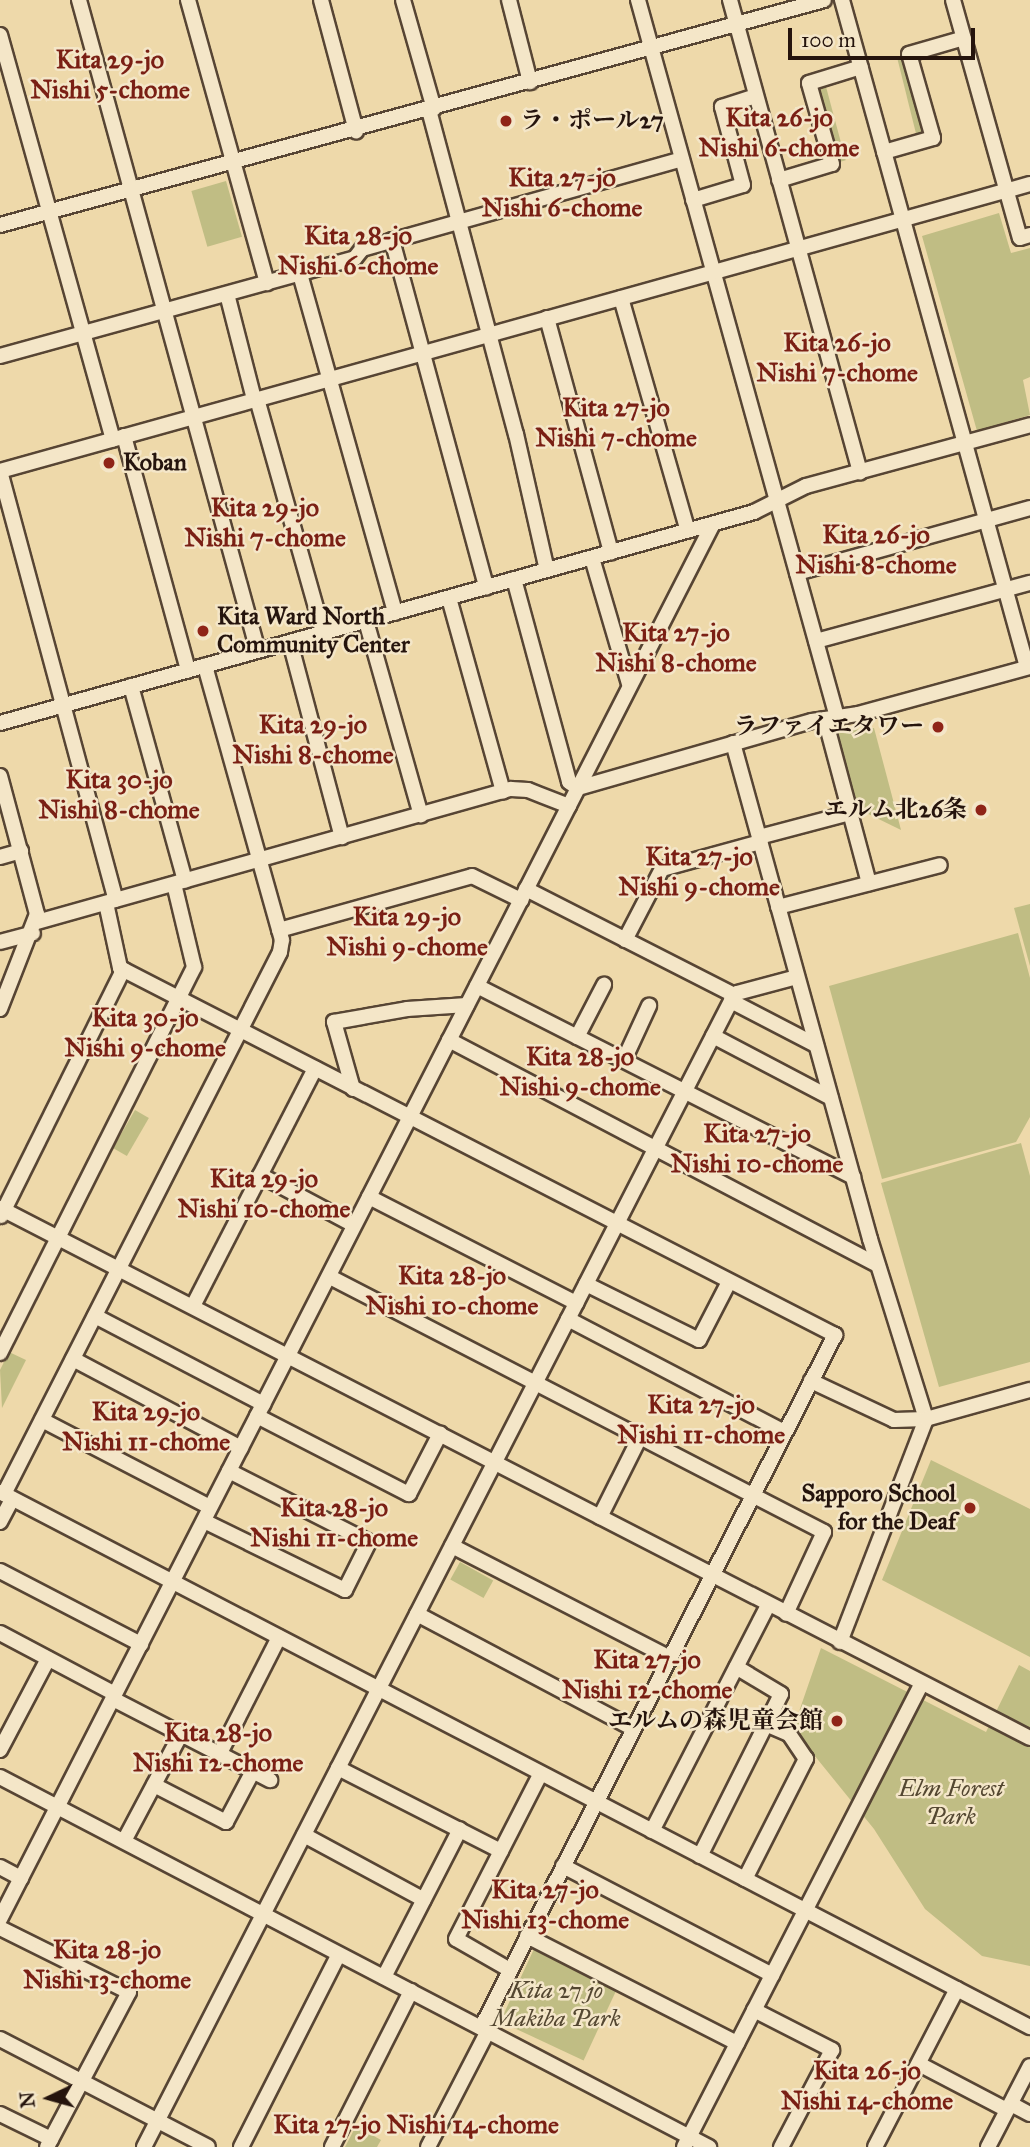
<!DOCTYPE html>
<html>
<head>
<meta charset="utf-8">
<style>
  body { margin:0 }
  #map { position:relative; width:1030px; height:2147px; overflow:hidden; background:#eed9aa; font-family:"IM FELL Great Primer","Noto Serif JP",serif }
  div>[style] { position:absolute }
  .green>* { inset:0; background:#c0bd84; transform-origin:0 0 }
  .roads { filter:drop-shadow(2px 0 #574534) drop-shadow(-2px 0 #574534) drop-shadow(0 2px #574534) drop-shadow(0 -2px #574534) }
  .minor>* { height:14px; margin:-7px; padding:0 7px; transform-origin:7px; border-radius:7px; background:#f4e6c8 }
  .dots>* { width:19px; height:19px; translate:-50% -50%; box-sizing:border-box; border:4px solid #f4e6c8; border-radius:50% }
  span { translate:-50% -50%; white-space:nowrap; text-align:center; line-height:1.15; -webkit-text-stroke:5px #f4e6c8; paint-order:stroke }
  .poi-label { font-size:24px; color:#25140d; font-weight:700 }
  .left { translate:0 -50%; text-align:left }
  .right { translate:-100% -50%; text-align:right }
  .park-label { font-size:24px; color:#544731; font-style:italic }
  .neighbourhood-label { font-size:26px; color:#7a1f14; font-weight:700 }
  .north { position:absolute; left:14px; top:2063px; width:70px; height:70px; -webkit-text-stroke:5px #f4e6c8; paint-order:stroke; rotate:265deg; font-size:19px; font-weight:700; line-height:28px; text-align:center; color:#25140d }
  .north::after { content:''; display:block; margin:auto; width:24px; height:32px; background:#25140d; clip-path:polygon(50% 0,100% 100%,50% 72%,0 100%) }
  .scale { position:absolute; left:788px; top:28px; width:187px; height:32px; box-sizing:border-box; border:4px solid #25140d; border-top:0; padding-left:9px; font-size:21px; line-height:24px; white-space:nowrap; color:#25140d; -webkit-text-stroke:5px #f4e6c8; paint-order:stroke }
</style>
</head>
<body>
<div id="map">
  <div class="green">
    <div style="left:907px;top:56px;width:81px;height:10px;rotate:76deg"></div>
    <div style="left:825px;top:83px;width:80px;height:14px;rotate:75deg"></div>
    <div style="left:226px;top:181px;width:58px;height:36px;rotate:74deg"></div>
    <div style="clip-path:polygon(999px 213px,1011px 253px,1030px 248px,1030px 377px,1023px 380px,1030px 415px,977px 431px,922px 236px)"></div>
    <div style="clip-path:polygon(874px 728px,901px 830px,852px 806px,832px 732px)"></div>
    <div style="clip-path:polygon(1030px 904px,1030px 966px,1014px 908px)"></div>
    <div style="clip-path:polygon(1018px 933px,1030px 978px,1030px 1117px,1016px 1142px,882px 1179px,829px 986px)"></div>
    <div style="left:135px;top:1110px;width:16px;height:44px;rotate:30deg"></div>
    <div style="clip-path:polygon(1021px 1143px,1030px 1176px,1030px 1362px,939px 1387px,881px 1183px)"></div>
    <div style="clip-path:polygon(9px 1352px,26px 1360px,2px 1408px,0 1370px)"></div>
    <div style="clip-path:polygon(931px 1460px,1030px 1509px,1030px 1657px,882px 1580px)"></div>
    <div style="left:460px;top:1562px;width:38px;height:20px;rotate:29deg"></div>
    <div style="clip-path:polygon(821px 1648px,986px 1732px,1019px 1665px,1030px 1671px,1030px 1966px,982px 1956px,925px 1909px,874px 1829px,793px 1729px)"></div>
    <div style="left:534px;top:1949px;width:92px;height:80px;rotate:25deg"></div>
    <div style="clip-path:polygon(356px 2126px,381px 2140px,377px 2147px,345px 2147px)"></div>
  </div>
  <div class="roads">
    <div class="minor">
      <div style="left:79px;top:0;width:675px;rotate:74.63deg"></div>
      <div style="left:188px;top:0;width:294px;rotate:74.4deg"></div>
      <div style="left:321px;top:0;width:136px;rotate:75deg"></div>
      <div style="left:403px;top:0;width:113px;rotate:74.1deg"></div>
      <div style="left:509px;top:0;width:85px;rotate:75.6deg"></div>
      <div style="left:638px;top:0;width:744px;rotate:74.49deg"></div>
      <div style="left:730px;top:0;width:490px;rotate:74.6deg"></div>
      <div style="left:842px;top:0;width:692px;rotate:74.5deg"></div>
      <div style="left:953px;top:0;width:247px;rotate:74.3deg"></div>
      <div style="left:1020px;top:238px;width:10px;rotate:-17deg"></div>
      <div style="left:0;top:35px;width:420px;rotate:74.4deg"></div>
      <div style="left:429px;top:110px;width:335px;rotate:75deg"></div>
      <div style="left:516px;top:434px;width:139px;rotate:77.2deg"></div>
      <div style="left:884px;top:152px;width:51px;rotate:-15.9deg"></div>
      <div style="left:933px;top:138px;width:87px;rotate:-105.9deg"></div>
      <div style="left:909px;top:54px;width:57px;rotate:-16.2deg"></div>
      <div style="left:779px;top:180px;width:55px;rotate:-16.8deg"></div>
      <div style="left:832px;top:164px;width:84px;rotate:-105.9deg"></div>
      <div style="left:809px;top:83px;width:54px;rotate:-17.1deg"></div>
      <div style="left:693px;top:200px;width:52px;rotate:-16.7deg"></div>
      <div style="left:743px;top:185px;width:81px;rotate:-105.1deg"></div>
      <div style="left:722px;top:107px;width:35px;rotate:-18deg"></div>
      <div style="left:0;top:225px;width:854px;rotate:-15.27deg"></div>
      <div style="left:392px;top:240px;width:360px;rotate:74.8deg"></div>
      <div style="left:300px;top:274px;width:352px;rotate:74.3deg"></div>
      <div style="left:227px;top:294px;width:108px;rotate:75.6deg"></div>
      <div style="left:621px;top:298px;width:242px;rotate:74deg"></div>
      <div style="left:547px;top:318px;width:243px;rotate:74.7deg"></div>
      <div style="left:0;top:356px;width:368px;rotate:-15.4deg"></div>
      <div style="left:355px;top:258px;width:11px;rotate:-52deg"></div>
      <div style="left:362px;top:249px;width:332px;rotate:-15.7deg"></div>
      <div style="left:257px;top:399px;width:243px;rotate:74.2deg"></div>
      <div style="left:124px;top:436px;width:243px;rotate:74.7deg"></div>
      <div style="left:0;top:471px;width:1069px;rotate:-15.57deg"></div>
      <div style="left:0;top:471px;width:444px;rotate:74.9deg"></div>
      <div style="left:592px;top:558px;width:131px;rotate:73.6deg"></div>
      <div style="left:797px;top:573px;width:242px;rotate:-15.6deg"></div>
      <div style="left:514px;top:579px;width:210px;rotate:74.8deg"></div>
      <div style="left:569px;top:782px;width:11px;rotate:34deg"></div>
      <div style="left:578px;top:788px;width:243px;rotate:-16deg"></div>
      <div style="left:812px;top:721px;width:47px;rotate:-8.7deg"></div>
      <div style="left:858px;top:714px;width:178px;rotate:-15.3deg"></div>
      <div style="left:449px;top:598px;width:201px;rotate:74.4deg"></div>
      <div style="left:366px;top:621px;width:202px;rotate:74.2deg"></div>
      <div style="left:816px;top:641px;width:222px;rotate:-15.2deg"></div>
      <div style="left:290px;top:642px;width:202px;rotate:75.1deg"></div>
      <div style="left:131px;top:686px;width:202px;rotate:74.5deg"></div>
      <div style="left:825px;top:719px;width:170px;rotate:75deg"></div>
      <div style="left:0;top:723px;width:783px;rotate:-15.63deg"></div>
      <div style="left:754px;top:512px;width:58px;rotate:-26.6deg"></div>
      <div style="left:806px;top:486px;width:232px;rotate:-15.2deg"></div>
      <div style="left:733px;top:743px;width:515px;rotate:74.56deg"></div>
      <div style="left:870px;top:1239px;width:189px;rotate:72.7deg"></div>
      <div style="left:926px;top:1419px;width:32px;rotate:178deg"></div>
      <div style="left:894px;top:1420px;width:92px;rotate:-154.8deg"></div>
      <div style="left:0;top:776px;width:143px;rotate:75deg"></div>
      <div style="left:37px;top:914px;width:102px;rotate:111.3deg"></div>
      <div style="left:759px;top:837px;width:94px;rotate:-14.8deg"></div>
      <div style="left:0;top:857px;width:22px;rotate:-16deg"></div>
      <div style="left:526px;top:889px;width:233px;rotate:27deg"></div>
      <div style="left:106px;top:903px;width:66px;rotate:77.8deg"></div>
      <div style="left:120px;top:968px;width:804px;rotate:27.17deg"></div>
      <div style="left:835px;top:1335px;width:778px;rotate:117.06deg"></div>
      <div style="left:778px;top:907px;width:167px;rotate:-14.5deg"></div>
      <div style="left:37px;top:922px;width:492px;rotate:-15.7deg"></div>
      <div style="left:511px;top:789px;width:17px;rotate:3deg"></div>
      <div style="left:528px;top:790px;width:44px;rotate:21.3deg"></div>
      <div style="left:279px;top:930px;width:200px;rotate:-15.6deg"></div>
      <div style="left:472px;top:876px;width:55px;rotate:26.1deg"></div>
      <div style="left:625px;top:940px;width:80px;rotate:-62.5deg"></div>
      <div style="left:662px;top:869px;width:102px;rotate:-15.4deg"></div>
      <div style="left:0;top:942px;width:34px;rotate:-15deg"></div>
      <div style="left:477px;top:986px;width:422px;rotate:26.9deg"></div>
      <div style="left:731px;top:1001px;width:96px;rotate:27.4deg"></div>
      <div style="left:713px;top:1036px;width:133px;rotate:27.7deg"></div>
      <div style="left:577px;top:1037px;width:59px;rotate:-62.6deg"></div>
      <div style="left:449px;top:1040px;width:484px;rotate:27.7deg"></div>
      <div style="left:624px;top:1060px;width:60px;rotate:-65.2deg"></div>
      <div style="left:353px;top:1089px;width:70px;rotate:-105.8deg"></div>
      <div style="left:334px;top:1022px;width:74px;rotate:-10.1deg"></div>
      <div style="left:407px;top:1009px;width:60px;rotate:-3.8deg"></div>
      <div style="left:260px;top:1175px;width:106px;rotate:28deg"></div>
      <div style="left:369px;top:1197px;width:233px;rotate:27.1deg"></div>
      <div style="left:0;top:1208px;width:1158px;rotate:27.23deg"></div>
      <div style="left:1px;top:1216px;width:275px;rotate:-63.6deg"></div>
      <div style="left:330px;top:1277px;width:556px;rotate:27.3deg"></div>
      <div style="left:824px;top:1532px;width:90px;rotate:114.9deg"></div>
      <div style="left:586px;top:1284px;width:126px;rotate:26.4deg"></div>
      <div style="left:699px;top:1340px;width:65px;rotate:-62.7deg"></div>
      <div style="left:193px;top:1306px;width:267px;rotate:-62.8deg"></div>
      <div style="left:95px;top:1316px;width:190px;rotate:27.6deg"></div>
      <div style="left:568px;top:1319px;width:244px;rotate:27.6deg"></div>
      <div style="left:0;top:1353px;width:432px;rotate:-63.3deg"></div>
      <div style="left:194px;top:967px;width:85px;rotate:-103.5deg"></div>
      <div style="left:73px;top:1359px;width:190px;rotate:27.9deg"></div>
      <div style="left:257px;top:1416px;width:171px;rotate:27.2deg"></div>
      <div style="left:409px;top:1494px;width:68px;rotate:-62.7deg"></div>
      <div style="left:42px;top:1420px;width:189px;rotate:27.4deg"></div>
      <div style="left:0;top:1492px;width:1161px;rotate:27.45deg"></div>
      <div style="left:4px;top:1494px;width:608px;rotate:-63.01deg"></div>
      <div style="left:280px;top:952px;width:12px;rotate:-81deg"></div>
      <div style="left:282px;top:940px;width:285px;rotate:-105.7deg"></div>
      <div style="left:600px;top:1517px;width:89px;rotate:-63.4deg"></div>
      <div style="left:204px;top:1521px;width:157px;rotate:26.1deg"></div>
      <div style="left:345px;top:1590px;width:54px;rotate:-63.4deg"></div>
      <div style="left:369px;top:1542px;width:157px;rotate:-153.1deg"></div>
      <div style="left:0;top:1522px;width:26px;rotate:-62deg"></div>
      <div style="left:452px;top:1546px;width:243px;rotate:27.2deg"></div>
      <div style="left:0;top:1571px;width:159px;rotate:27.4deg"></div>
      <div style="left:417px;top:1614px;width:243px;rotate:27.9deg"></div>
      <div style="left:0;top:1633px;width:130px;rotate:27.9deg"></div>
      <div style="left:840px;top:1642px;width:239px;rotate:-68.9deg"></div>
      <div style="left:926px;top:1419px;width:108px;rotate:-15.6deg"></div>
      <div style="left:113px;top:1699px;width:177px;rotate:27.3deg"></div>
      <div style="left:0;top:1750px;width:103px;rotate:-62.2deg"></div>
      <div style="left:220px;top:1753px;width:130px;rotate:-63deg"></div>
      <div style="left:338px;top:1768px;width:183px;rotate:27deg"></div>
      <div style="left:0;top:1777px;width:800px;rotate:27.56deg"></div>
      <div style="left:154px;top:1785px;width:81px;rotate:27.2deg"></div>
      <div style="left:226px;top:1822px;width:58px;rotate:-62.1deg"></div>
      <div style="left:652px;top:1831px;width:254px;rotate:-62.8deg"></div>
      <div style="left:304px;top:1835px;width:136px;rotate:28.4deg"></div>
      <div style="left:124px;top:1841px;width:121px;rotate:-62deg"></div>
      <div style="left:700px;top:1856px;width:181px;rotate:-63.4deg"></div>
      <div style="left:781px;top:1694px;width:52px;rotate:-149deg"></div>
      <div style="left:563px;top:1866px;width:236px;rotate:27.5deg"></div>
      <div style="left:0;top:1867px;width:24px;rotate:28deg"></div>
      <div style="left:745px;top:1879px;width:135px;rotate:-63.1deg"></div>
      <div style="left:806px;top:1759px;width:30px;rotate:-124deg"></div>
      <div style="left:789px;top:1734px;width:26px;rotate:-157deg"></div>
      <div style="left:0;top:1919px;width:1567px;rotate:-62.93deg"></div>
      <div style="left:0;top:1928px;width:144px;rotate:26.4deg"></div>
      <div style="left:129px;top:1992px;width:175px;rotate:117.9deg"></div>
      <div style="left:527px;top:1936px;width:236px;rotate:27deg"></div>
      <div style="left:510px;top:1970px;width:62px;rotate:-150.1deg"></div>
      <div style="left:456px;top:1939px;width:186px;rotate:-62.9deg"></div>
      <div style="left:384px;top:1977px;width:166px;rotate:-62.8deg"></div>
      <div style="left:754px;top:2010px;width:88px;rotate:27.1deg"></div>
      <div style="left:832px;top:2050px;width:110px;rotate:117.7deg"></div>
      <div style="left:0;top:2039px;width:234px;rotate:27.4deg"></div>
      <div style="left:919px;top:2064px;width:99px;rotate:27.6deg"></div>
      <div style="left:1011px;top:2104px;width:21px;rotate:28deg"></div>
      <div style="left:0;top:2114px;width:57px;rotate:26.1deg"></div>
      <div style="left:144px;top:2147px;width:1288px;rotate:-62.88deg"></div>
      <div style="left:731px;top:1001px;width:10px;rotate:-53deg"></div>
      <div style="left:737px;top:993px;width:62px;rotate:-14.9deg"></div>
      <div style="left:241px;top:2147px;width:216px;rotate:-63.1deg"></div>
      <div style="left:332px;top:2147px;width:175px;rotate:-63.1deg"></div>
      <div style="left:428px;top:2147px;width:131px;rotate:-62.7deg"></div>
      <div style="left:684px;top:2147px;width:521px;rotate:-62.85deg"></div>
      <div style="left:875px;top:2147px;width:178px;rotate:-62.6deg"></div>
      <div style="left:988px;top:2147px;width:91px;rotate:-62.6deg"></div>
    </div>
  </div>
  <div class="dots">
    <div style="left:506px;top:121px;background:#8f2418"></div>
    <div style="left:109px;top:463px;background:#8f2418"></div>
    <div style="left:203px;top:631px;background:#8f2418"></div>
    <div style="left:938px;top:727px;background:#8f2418"></div>
    <div style="left:981px;top:810px;background:#8f2418"></div>
    <div style="left:970px;top:1508px;background:#8f2418"></div>
    <div style="left:837px;top:1721px;background:#8f2418"></div>
  </div>
  <div class="poi-label">
    <span class="left" style="left:520px;top:121px">ラ・ポール27</span>
    <span class="left" style="left:123px;top:463px">Koban</span>
    <span class="left" style="left:217px;top:631px">Kita Ward North<br>Community Center</span>
    <span class="right" style="left:924px;top:727px">ラファイエタワー</span>
    <span class="right" style="left:967px;top:810px">エルム北26条</span>
    <span class="right" style="left:956px;top:1508px">Sapporo School<br>for the Deaf</span>
    <span class="right" style="left:823px;top:1721px">エルムの森児童会館</span>
  </div>
  <div class="park-label">
    <span style="left:951px;top:1803px">Elm Forest<br>Park</span>
    <span style="left:556px;top:2005px">Kita 27 jo<br>Makiba Park</span>
  </div>
  <div class="neighbourhood-label">
    <span style="left:110px;top:75px">Kita 29-jo<br>Nishi 5-chome</span>
    <span style="left:779px;top:133px">Kita 26-jo<br>Nishi 6-chome</span>
    <span style="left:562px;top:193px">Kita 27-jo<br>Nishi 6-chome</span>
    <span style="left:358px;top:251px">Kita 28-jo<br>Nishi 6-chome</span>
    <span style="left:837px;top:358px">Kita 26-jo<br>Nishi 7-chome</span>
    <span style="left:616px;top:423px">Kita 27-jo<br>Nishi 7-chome</span>
    <span style="left:265px;top:523px">Kita 29-jo<br>Nishi 7-chome</span>
    <span style="left:876px;top:550px">Kita 26-jo<br>Nishi 8-chome</span>
    <span style="left:676px;top:648px">Kita 27-jo<br>Nishi 8-chome</span>
    <span style="left:313px;top:740px">Kita 29-jo<br>Nishi 8-chome</span>
    <span style="left:119px;top:795px">Kita 30-jo<br>Nishi 8-chome</span>
    <span style="left:699px;top:872px">Kita 27-jo<br>Nishi 9-chome</span>
    <span style="left:407px;top:932px">Kita 29-jo<br>Nishi 9-chome</span>
    <span style="left:145px;top:1033px">Kita 30-jo<br>Nishi 9-chome</span>
    <span style="left:580px;top:1072px">Kita 28-jo<br>Nishi 9-chome</span>
    <span style="left:757px;top:1149px">Kita 27-jo<br>Nishi 10-chome</span>
    <span style="left:264px;top:1194px">Kita 29-jo<br>Nishi 10-chome</span>
    <span style="left:452px;top:1291px">Kita 28-jo<br>Nishi 10-chome</span>
    <span style="left:701px;top:1420px">Kita 27-jo<br>Nishi 11-chome</span>
    <span style="left:146px;top:1427px">Kita 29-jo<br>Nishi 11-chome</span>
    <span style="left:334px;top:1523px">Kita 28-jo<br>Nishi 11-chome</span>
    <span style="left:647px;top:1675px">Kita 27-jo<br>Nishi 12-chome</span>
    <span style="left:218px;top:1748px">Kita 28-jo<br>Nishi 12-chome</span>
    <span style="left:545px;top:1905px">Kita 27-jo<br>Nishi 13-chome</span>
    <span style="left:107px;top:1965px">Kita 28-jo<br>Nishi 13-chome</span>
    <span style="left:867px;top:2086px">Kita 26-jo<br>Nishi 14-chome</span>
    <span style="left:416px;top:2125px">Kita 27-jo Nishi 14-chome</span>
  </div>
  <div class="north">N</div>
  <div class="scale">100 m</div>
</div>
</body>
</html>
